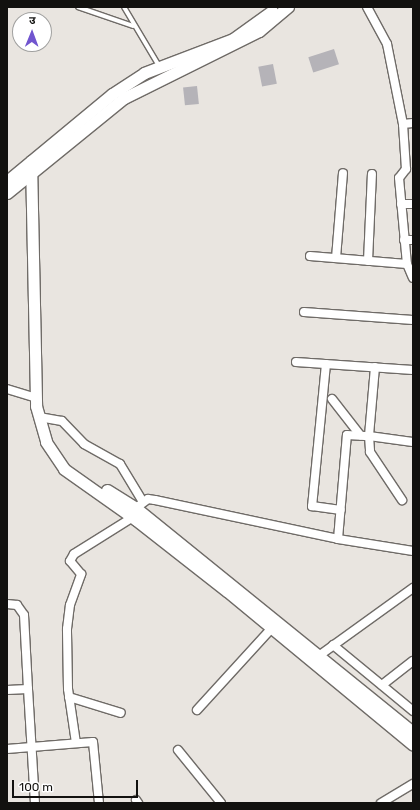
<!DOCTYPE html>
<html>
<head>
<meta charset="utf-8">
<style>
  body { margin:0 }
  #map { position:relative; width:420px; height:810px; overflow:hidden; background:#e9e5e0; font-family:Rubik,"Noto Sans Devanagari",sans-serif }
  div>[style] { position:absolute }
  .building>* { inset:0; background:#b5b3b8; transform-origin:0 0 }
  .roads { filter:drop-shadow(1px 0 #6f6b67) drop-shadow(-1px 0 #6f6b67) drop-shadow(0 1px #6f6b67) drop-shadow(0 -1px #6f6b67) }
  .service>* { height:4px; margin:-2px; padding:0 2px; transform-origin:2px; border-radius:2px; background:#fff }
  .minor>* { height:8px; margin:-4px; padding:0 4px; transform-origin:4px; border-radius:4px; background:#fff }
  .secondary>* { height:11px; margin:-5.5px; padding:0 5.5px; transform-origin:5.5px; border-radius:5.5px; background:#fff }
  span { translate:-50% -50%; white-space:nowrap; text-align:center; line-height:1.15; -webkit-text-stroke:3px #fff; paint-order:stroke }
  .frame { position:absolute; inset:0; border:8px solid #12110f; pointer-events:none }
  .north { position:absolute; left:12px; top:12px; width:40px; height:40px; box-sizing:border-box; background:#fff; border:1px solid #a0a09f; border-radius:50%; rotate:1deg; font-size:11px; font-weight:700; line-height:16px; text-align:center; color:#12110f }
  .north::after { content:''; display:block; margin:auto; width:14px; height:18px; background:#7155cf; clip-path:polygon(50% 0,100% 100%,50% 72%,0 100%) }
  .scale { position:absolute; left:12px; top:780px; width:126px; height:18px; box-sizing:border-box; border:2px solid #12110f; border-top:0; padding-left:5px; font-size:12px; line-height:14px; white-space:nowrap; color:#12110f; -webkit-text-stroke:3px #fff; paint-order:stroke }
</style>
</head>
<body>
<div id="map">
  <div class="building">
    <div style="left:334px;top:49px;width:16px;height:27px;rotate:72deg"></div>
    <div style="left:273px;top:64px;width:20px;height:15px;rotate:79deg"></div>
    <div style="left:197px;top:86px;width:18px;height:14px;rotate:84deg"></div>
  </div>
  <div class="roads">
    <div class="service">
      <div style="left:78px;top:7px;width:58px;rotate:19.1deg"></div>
      <div style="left:124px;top:7px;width:69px;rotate:59.3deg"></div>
    </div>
    <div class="minor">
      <div style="left:367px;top:7px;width:42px;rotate:61.6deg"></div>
      <div style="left:387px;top:44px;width:82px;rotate:78.7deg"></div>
      <div style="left:403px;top:124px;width:45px;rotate:86.2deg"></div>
      <div style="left:406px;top:169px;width:11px;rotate:128deg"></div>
      <div style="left:399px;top:178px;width:86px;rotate:84.7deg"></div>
      <div style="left:403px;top:124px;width:10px;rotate:-6deg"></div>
      <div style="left:401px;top:204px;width:12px"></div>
      <div style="left:404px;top:240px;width:9px"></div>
      <div style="left:310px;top:256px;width:97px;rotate:4.7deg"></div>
      <div style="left:407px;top:264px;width:15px;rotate:67deg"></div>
      <div style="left:336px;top:258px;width:85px;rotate:-85.3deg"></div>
      <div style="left:368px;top:261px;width:87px;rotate:-87.4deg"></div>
      <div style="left:304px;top:312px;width:109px;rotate:4.2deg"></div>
      <div style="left:296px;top:362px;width:117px;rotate:3.9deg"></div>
      <div style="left:326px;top:364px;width:143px;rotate:95.6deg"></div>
      <div style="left:312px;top:506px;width:29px;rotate:8deg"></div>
      <div style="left:375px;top:367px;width:69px;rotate:95deg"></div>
      <div style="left:369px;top:436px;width:44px;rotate:7.8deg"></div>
      <div style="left:7px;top:389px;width:30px;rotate:17deg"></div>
      <div style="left:332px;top:399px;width:46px;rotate:52.1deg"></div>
      <div style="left:39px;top:417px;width:23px;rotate:10deg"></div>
      <div style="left:62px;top:421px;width:32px;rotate:46deg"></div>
      <div style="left:84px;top:444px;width:41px;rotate:29.1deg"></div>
      <div style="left:120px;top:464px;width:44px;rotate:58.8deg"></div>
      <div style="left:136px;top:508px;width:15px;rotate:-37deg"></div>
      <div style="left:148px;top:499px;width:7px;rotate:8deg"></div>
      <div style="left:155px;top:500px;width:187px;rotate:12deg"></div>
      <div style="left:338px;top:539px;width:76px;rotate:9.1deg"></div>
      <div style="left:338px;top:539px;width:104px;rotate:-85.1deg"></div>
      <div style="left:347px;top:435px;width:22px;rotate:3deg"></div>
      <div style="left:369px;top:436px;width:16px;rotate:86deg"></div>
      <div style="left:370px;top:452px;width:58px;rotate:56.3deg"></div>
      <div style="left:7px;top:604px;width:10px;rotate:6deg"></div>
      <div style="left:17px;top:605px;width:12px;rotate:55deg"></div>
      <div style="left:24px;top:615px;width:74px;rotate:86.9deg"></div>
      <div style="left:333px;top:645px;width:104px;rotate:39.5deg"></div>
      <div style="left:320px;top:655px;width:115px;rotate:-35.8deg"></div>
      <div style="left:382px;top:685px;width:39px;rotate:-38deg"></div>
      <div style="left:7px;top:690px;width:21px;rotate:-3deg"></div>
      <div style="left:28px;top:689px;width:114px;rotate:86.5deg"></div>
      <div style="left:69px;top:697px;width:54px;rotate:17.1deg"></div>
      <div style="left:197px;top:710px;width:111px;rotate:-47.6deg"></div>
      <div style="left:76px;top:743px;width:55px;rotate:-98.4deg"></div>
      <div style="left:68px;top:689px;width:60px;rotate:-91deg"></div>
      <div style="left:67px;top:629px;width:24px;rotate:-83deg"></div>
      <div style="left:70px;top:605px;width:33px;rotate:-70deg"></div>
      <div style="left:81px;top:574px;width:17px;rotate:-130deg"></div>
      <div style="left:70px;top:561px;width:8px;rotate:-60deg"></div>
      <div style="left:74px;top:554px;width:70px;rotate:-32.1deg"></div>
      <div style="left:7px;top:749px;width:86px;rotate:-4.7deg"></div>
      <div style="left:93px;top:742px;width:61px;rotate:84.4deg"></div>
      <div style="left:178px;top:750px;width:68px;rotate:50.9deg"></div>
      <div style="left:136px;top:800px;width:4px;rotate:56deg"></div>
      <div style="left:381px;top:803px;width:37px;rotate:-31deg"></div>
    </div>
    <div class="secondary">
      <div style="left:31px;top:161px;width:245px;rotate:88.8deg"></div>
      <div style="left:36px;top:406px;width:37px;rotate:74deg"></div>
      <div style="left:46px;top:442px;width:32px;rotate:56deg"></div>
      <div style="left:64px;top:469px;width:88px;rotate:35.3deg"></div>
      <div style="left:136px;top:520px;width:115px;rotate:38deg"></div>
      <div style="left:227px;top:591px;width:241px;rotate:39.6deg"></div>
      <div style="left:7px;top:181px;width:136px;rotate:-39.6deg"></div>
      <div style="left:112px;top:94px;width:38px;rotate:-33deg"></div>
      <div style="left:144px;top:73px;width:95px;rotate:-20.9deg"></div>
      <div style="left:233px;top:39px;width:48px;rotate:-35.7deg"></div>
      <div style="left:7px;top:193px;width:151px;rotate:-39.1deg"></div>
      <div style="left:124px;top:98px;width:151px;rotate:-26.4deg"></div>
      <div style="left:259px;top:31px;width:38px;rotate:-40deg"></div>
      <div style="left:107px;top:490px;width:34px;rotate:32deg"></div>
      <div style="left:136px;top:508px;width:356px;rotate:39deg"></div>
    </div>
  </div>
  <div class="frame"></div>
  <div class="north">उ</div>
  <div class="scale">100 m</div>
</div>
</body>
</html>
